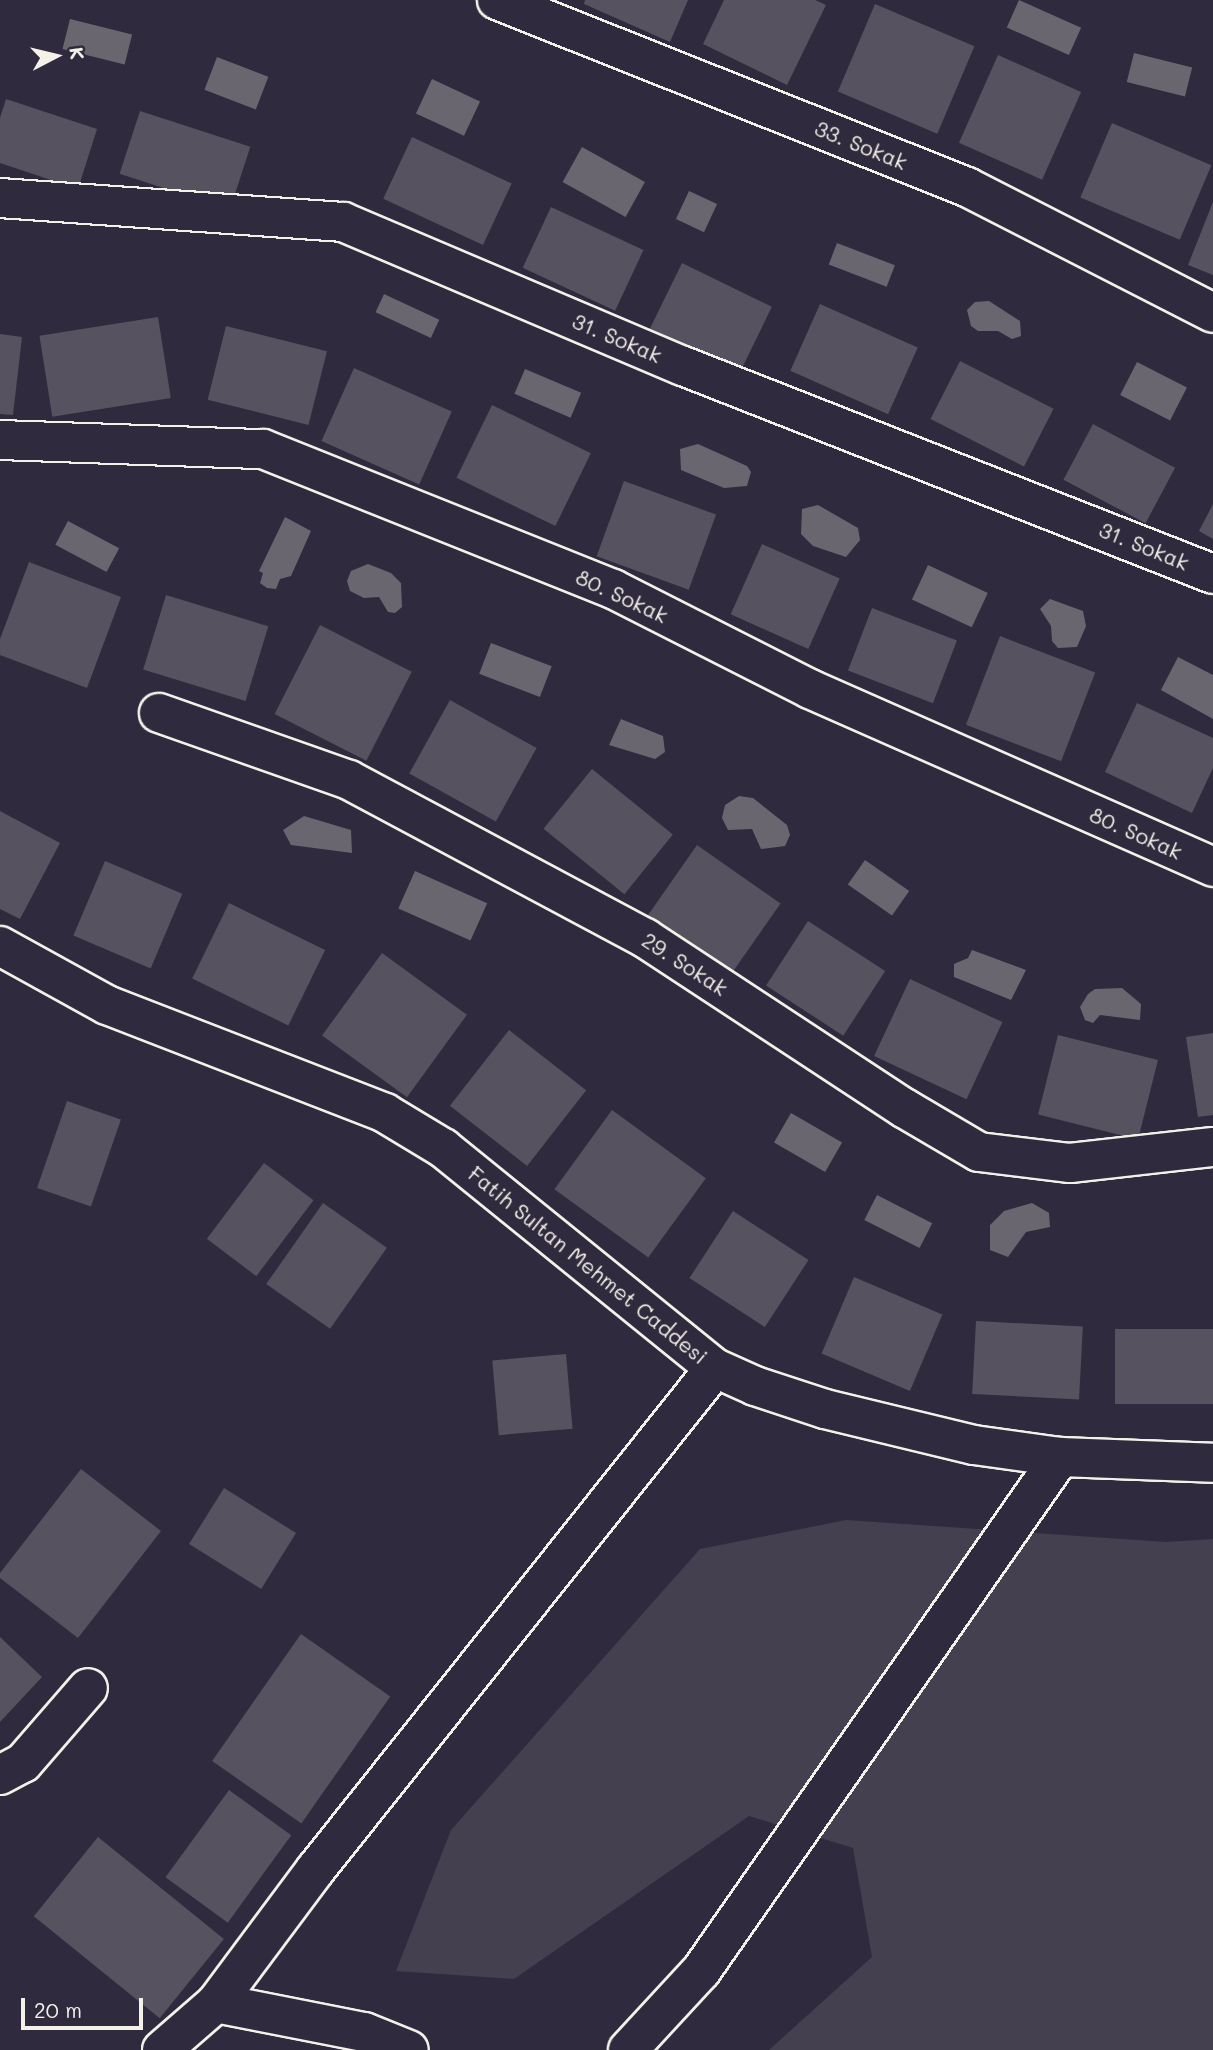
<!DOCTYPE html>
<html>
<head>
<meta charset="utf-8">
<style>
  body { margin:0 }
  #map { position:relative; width:1213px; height:2050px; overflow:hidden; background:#2f2a3d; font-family:Mali,sans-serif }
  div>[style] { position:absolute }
  .green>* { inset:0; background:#454050 }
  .water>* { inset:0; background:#6a6670; transform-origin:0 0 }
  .building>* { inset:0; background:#56525f; transform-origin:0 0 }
  .roads { filter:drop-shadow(2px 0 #f4f1e8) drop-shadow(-2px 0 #f4f1e8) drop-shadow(0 2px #f4f1e8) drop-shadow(0 -2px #f4f1e8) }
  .minor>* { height:38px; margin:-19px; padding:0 19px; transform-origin:19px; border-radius:19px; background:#2f2a3d }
  .major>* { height:38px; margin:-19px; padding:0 19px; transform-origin:19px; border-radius:19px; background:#2f2a3d }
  span { translate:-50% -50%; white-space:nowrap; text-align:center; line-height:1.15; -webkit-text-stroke:7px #2f2a3d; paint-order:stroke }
  .street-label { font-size:21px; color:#f4f1e8 }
  .north { position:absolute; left:21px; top:21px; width:70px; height:70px; -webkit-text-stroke:5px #2f2a3d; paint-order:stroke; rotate:83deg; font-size:19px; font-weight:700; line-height:28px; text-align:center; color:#f4f1e8 }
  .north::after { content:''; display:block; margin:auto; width:24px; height:32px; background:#f4f1e8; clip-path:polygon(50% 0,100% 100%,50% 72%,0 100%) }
  .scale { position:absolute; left:21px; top:1998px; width:122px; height:32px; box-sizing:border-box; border:4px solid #f4f1e8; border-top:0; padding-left:9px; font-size:21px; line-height:24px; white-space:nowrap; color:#f4f1e8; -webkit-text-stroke:5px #2f2a3d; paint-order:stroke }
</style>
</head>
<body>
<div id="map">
  <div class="green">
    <div style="clip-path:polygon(846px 1520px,1166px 1542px,1213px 1539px,1213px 2050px,769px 2050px,872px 1957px,853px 1848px,749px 1816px,514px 1979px,396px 1971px,451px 1830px,700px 1549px)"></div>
  </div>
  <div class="water">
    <div style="left:1019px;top:0;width:68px;height:30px;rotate:24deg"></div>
    <div style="left:70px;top:19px;width:64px;height:31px;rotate:14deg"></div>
    <div style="left:1134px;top:53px;width:60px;height:30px;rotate:14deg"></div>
    <div style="left:217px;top:57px;width:55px;height:35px;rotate:21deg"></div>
    <div style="left:432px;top:79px;width:53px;height:38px;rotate:25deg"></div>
    <div style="left:582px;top:147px;width:72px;height:40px;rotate:29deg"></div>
    <div style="left:689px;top:191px;width:31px;height:31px;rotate:25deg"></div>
    <div style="left:837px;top:243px;width:62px;height:23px;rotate:21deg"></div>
    <div style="left:384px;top:294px;width:61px;height:20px;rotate:25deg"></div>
    <div style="clip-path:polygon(989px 301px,1020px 321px,1021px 336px,1012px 339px,998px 331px,978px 331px,971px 326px,967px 310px,975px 302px)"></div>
    <div style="left:1137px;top:362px;width:56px;height:37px;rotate:27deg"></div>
    <div style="left:525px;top:369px;width:61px;height:27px;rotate:23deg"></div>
    <div style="clip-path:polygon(698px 444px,747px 466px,751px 472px,747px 486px,724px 488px,681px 470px,680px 449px)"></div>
    <div style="clip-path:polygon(818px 505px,858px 528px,860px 540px,846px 557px,813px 546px,801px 534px,802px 509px)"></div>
    <div style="clip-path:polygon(285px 517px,311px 531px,291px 576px,280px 579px,276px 589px,267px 588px,260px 583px,263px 573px,259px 571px)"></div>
    <div style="left:68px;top:521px;width:58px;height:27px;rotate:28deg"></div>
    <div style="clip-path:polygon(368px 564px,391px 573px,401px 583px,402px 607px,395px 613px,388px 612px,379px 597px,364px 598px,350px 591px,347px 581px,351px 571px)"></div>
    <div style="left:928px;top:565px;width:66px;height:38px;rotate:25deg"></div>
    <div style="clip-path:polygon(1050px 599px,1083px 611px,1086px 626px,1077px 647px,1058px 648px,1052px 641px,1051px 626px,1040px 609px)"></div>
    <div style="left:491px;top:643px;width:65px;height:33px;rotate:21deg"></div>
    <div style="clip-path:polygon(1178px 657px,1213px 675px,1213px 719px,1161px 690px)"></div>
    <div style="clip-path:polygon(621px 719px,663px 736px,665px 752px,655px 759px,609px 745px)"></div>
    <div style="clip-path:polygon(739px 796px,753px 798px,787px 825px,790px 835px,785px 846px,761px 849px,752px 829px,728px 830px,722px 818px,725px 805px)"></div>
    <div style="clip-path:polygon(304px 816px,351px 830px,352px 853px,291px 845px,283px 830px)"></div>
    <div style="left:865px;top:860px;width:54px;height:30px;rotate:35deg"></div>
    <div style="left:415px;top:871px;width:79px;height:41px;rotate:24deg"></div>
    <div style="clip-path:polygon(972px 950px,1026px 970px,1011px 1000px,954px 977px,954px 964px,968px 958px)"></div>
    <div style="clip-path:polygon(1122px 988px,1141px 1004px,1140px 1020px,1100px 1015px,1093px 1023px,1085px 1020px,1080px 1007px,1088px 994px,1095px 989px)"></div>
    <div style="left:791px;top:1113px;width:59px;height:34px;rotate:30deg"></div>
    <div style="left:877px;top:1195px;width:62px;height:28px;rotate:27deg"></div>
    <div style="clip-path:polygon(1032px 1203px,1049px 1213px,1050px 1227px,1026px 1232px,1008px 1257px,990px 1250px,990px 1225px,1004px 1211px)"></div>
  </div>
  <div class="building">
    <div style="clip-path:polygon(585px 0,688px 0,670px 42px,584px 4px)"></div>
    <div style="clip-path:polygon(724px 0,815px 0,826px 5px,787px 85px,703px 44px)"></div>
    <div style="left:875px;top:4px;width:108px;height:95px;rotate:23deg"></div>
    <div style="left:998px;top:55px;width:91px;height:96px;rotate:24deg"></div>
    <div style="clip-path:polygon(6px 99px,97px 129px,78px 189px,0 163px,0 118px)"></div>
    <div style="left:140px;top:111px;width:116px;height:66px;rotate:18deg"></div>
    <div style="left:1112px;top:123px;width:108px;height:81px;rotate:23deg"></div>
    <div style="left:412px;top:137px;width:110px;height:68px;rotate:25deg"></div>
    <div style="clip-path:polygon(1213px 202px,1213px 275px,1188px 265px)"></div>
    <div style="left:551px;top:207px;width:102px;height:67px;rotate:25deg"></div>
    <div style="left:682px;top:263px;width:100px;height:73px;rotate:26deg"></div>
    <div style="left:820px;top:304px;width:107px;height:73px;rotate:24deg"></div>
    <div style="left:158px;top:317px;width:82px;height:120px;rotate:81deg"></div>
    <div style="left:226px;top:326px;width:104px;height:76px;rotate:14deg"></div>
    <div style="clip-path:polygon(0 334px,22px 337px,13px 415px,0 414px)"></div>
    <div style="left:960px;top:361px;width:105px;height:65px;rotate:27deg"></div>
    <div style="left:354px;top:368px;width:107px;height:80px;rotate:24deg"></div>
    <div style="left:492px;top:405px;width:110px;height:81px;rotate:26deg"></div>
    <div style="left:1093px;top:424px;width:93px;height:63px;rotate:28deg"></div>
    <div style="left:624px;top:481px;width:98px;height:80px;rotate:20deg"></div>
    <div style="clip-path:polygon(1213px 504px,1213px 539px,1199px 531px)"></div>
    <div style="left:762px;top:544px;width:85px;height:77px;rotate:24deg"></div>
    <div style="clip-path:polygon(29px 562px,121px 597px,87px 688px,0 655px,0 639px)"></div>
    <div style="left:166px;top:595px;width:107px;height:78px;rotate:17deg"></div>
    <div style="left:872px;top:608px;width:91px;height:67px;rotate:21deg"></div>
    <div style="left:320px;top:625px;width:103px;height:100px;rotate:27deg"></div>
    <div style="left:1000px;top:636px;width:102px;height:95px;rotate:21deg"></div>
    <div style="left:450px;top:700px;width:99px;height:84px;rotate:29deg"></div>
    <div style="clip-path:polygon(1137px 703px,1213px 738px,1213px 768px,1192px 813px,1105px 772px)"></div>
    <div style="left:592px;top:769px;width:104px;height:77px;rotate:39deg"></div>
    <div style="clip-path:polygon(0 811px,60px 843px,20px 919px,0 909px)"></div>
    <div style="left:697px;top:845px;width:102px;height:86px;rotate:35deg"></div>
    <div style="left:105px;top:861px;width:84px;height:81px;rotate:23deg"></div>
    <div style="left:229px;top:903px;width:107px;height:84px;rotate:26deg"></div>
    <div style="left:808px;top:921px;width:92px;height:77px;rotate:33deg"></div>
    <div style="left:382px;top:953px;width:105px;height:102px;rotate:36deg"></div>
    <div style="left:910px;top:979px;width:102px;height:85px;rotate:25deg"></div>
    <div style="left:509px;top:1030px;width:98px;height:96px;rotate:38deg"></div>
    <div style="clip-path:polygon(1213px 1033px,1213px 1115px,1198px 1117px,1186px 1037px)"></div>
    <div style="left:1058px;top:1035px;width:103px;height:82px;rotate:14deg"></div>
    <div style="left:67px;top:1101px;width:57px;height:92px;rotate:19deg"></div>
    <div style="left:612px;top:1110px;width:116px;height:98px;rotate:36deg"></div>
    <div style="left:264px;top:1163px;width:62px;height:95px;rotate:37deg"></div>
    <div style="left:323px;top:1203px;width:78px;height:99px;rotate:35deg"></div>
    <div style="left:733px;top:1211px;width:90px;height:80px;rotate:33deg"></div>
    <div style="left:854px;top:1277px;width:96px;height:83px;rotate:23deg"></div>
    <div style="left:976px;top:1321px;width:107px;height:73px;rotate:3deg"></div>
    <div style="left:1213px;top:1329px;width:75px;height:98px;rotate:90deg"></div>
    <div style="left:566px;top:1354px;width:75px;height:74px;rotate:85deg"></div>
    <div style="clip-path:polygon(81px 1469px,161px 1531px,78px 1638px,0 1578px,0 1573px)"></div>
    <div style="left:224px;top:1488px;width:85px;height:66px;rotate:32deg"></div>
    <div style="left:301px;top:1634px;width:109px;height:155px;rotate:35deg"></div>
    <div style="clip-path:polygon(0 1637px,42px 1677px,0 1722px)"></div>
    <div style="left:229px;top:1790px;width:77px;height:108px;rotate:36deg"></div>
    <div style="left:98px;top:1837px;width:162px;height:102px;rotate:39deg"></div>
  </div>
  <div class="roads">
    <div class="minor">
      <div style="left:497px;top:0;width:506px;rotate:21.7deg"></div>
      <div style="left:967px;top:187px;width:276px;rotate:27.1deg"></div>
      <div style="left:0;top:198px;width:344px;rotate:4deg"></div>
      <div style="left:343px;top:222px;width:369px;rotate:23deg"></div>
      <div style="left:683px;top:366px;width:569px;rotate:21.43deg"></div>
      <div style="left:0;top:440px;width:263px;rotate:2deg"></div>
      <div style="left:263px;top:449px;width:377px;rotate:21.8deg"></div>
      <div style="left:613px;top:589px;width:221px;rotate:26.9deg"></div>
      <div style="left:810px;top:689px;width:441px;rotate:23.8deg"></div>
      <div style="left:159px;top:713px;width:201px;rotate:19.4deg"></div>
      <div style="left:349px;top:780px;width:336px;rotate:28.1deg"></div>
      <div style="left:645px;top:938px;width:310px;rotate:33.3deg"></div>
      <div style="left:904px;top:1108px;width:87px;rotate:30.4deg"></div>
      <div style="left:979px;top:1152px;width:92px;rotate:6.9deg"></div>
      <div style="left:1070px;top:1163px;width:144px;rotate:-6.4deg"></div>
      <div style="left:0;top:1775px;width:26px;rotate:-28deg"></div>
      <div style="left:23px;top:1763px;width:99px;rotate:-49.1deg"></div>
      <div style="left:216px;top:2003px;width:151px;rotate:11.1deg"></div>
      <div style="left:364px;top:2032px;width:48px;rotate:21.8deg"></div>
      <div style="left:162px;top:2050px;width:72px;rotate:-41deg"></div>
      <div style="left:216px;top:2003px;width:167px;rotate:-53.3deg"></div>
      <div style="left:316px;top:1869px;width:640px;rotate:-51.47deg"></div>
      <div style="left:628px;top:2050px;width:108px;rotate:-47.3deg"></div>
      <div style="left:701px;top:1971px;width:627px;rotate:-55.07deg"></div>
    </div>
    <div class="major">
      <div style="left:0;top:946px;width:122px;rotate:28.9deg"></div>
      <div style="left:107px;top:1005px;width:298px;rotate:21.2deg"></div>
      <div style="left:385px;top:1113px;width:68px;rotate:31.1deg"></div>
      <div style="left:443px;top:1148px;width:350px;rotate:39deg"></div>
      <div style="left:715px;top:1368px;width:44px;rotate:24.2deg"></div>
      <div style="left:755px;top:1386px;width:74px;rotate:18.2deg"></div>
      <div style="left:825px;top:1409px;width:153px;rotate:13.6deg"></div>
      <div style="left:974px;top:1445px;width:87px;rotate:7.9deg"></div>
      <div style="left:1060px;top:1457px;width:153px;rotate:2.2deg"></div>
    </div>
  </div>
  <div class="street-label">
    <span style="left:861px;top:145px;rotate:22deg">33. Sokak</span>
    <span style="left:617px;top:338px;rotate:23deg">31. Sokak</span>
    <span style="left:1144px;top:546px;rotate:22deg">31. Sokak</span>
    <span style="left:622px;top:596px;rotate:25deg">80. Sokak</span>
    <span style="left:1136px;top:833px;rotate:24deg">80. Sokak</span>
    <span style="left:685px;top:964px;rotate:33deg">29. Sokak</span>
    <span style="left:588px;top:1265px;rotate:39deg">Fatih Sultan Mehmet Caddesi</span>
  </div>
  <div class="north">K</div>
  <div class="scale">20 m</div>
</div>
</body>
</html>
